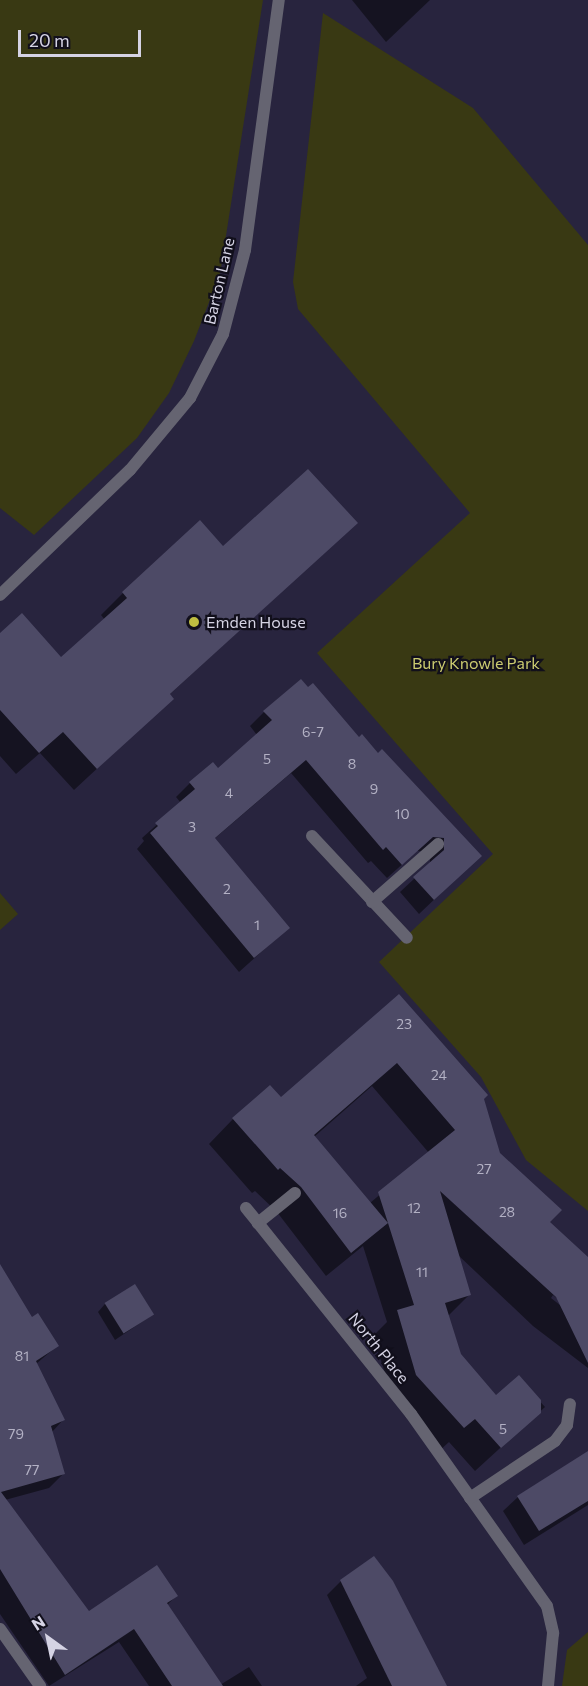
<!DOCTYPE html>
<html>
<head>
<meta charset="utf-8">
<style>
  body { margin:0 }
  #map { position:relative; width:588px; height:1686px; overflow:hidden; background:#28243e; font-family:Commissioner,sans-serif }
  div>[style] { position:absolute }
  .green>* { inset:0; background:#393913 }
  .shadow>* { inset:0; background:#0007 }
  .building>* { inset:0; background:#4d4a66; transform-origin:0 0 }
  .street>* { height:12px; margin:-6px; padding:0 6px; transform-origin:6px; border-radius:6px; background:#656471 }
  .dots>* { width:16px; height:16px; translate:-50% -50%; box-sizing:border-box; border:3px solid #110f1b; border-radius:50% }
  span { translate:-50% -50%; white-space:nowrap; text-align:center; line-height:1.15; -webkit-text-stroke:4.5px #110f1b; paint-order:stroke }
  .number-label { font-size:14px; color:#b3b1c4 }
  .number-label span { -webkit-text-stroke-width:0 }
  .street-label { font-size:16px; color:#d5d3e4 }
  .poi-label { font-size:16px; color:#d5d3e4 }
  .left { translate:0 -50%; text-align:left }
  .park-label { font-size:16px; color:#cccc70 }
  .north { position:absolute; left:18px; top:1608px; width:60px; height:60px; -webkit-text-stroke:4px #110f1b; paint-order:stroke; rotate:327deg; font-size:16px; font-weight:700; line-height:24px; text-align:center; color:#d5d3e4 }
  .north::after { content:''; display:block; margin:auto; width:21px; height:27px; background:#d5d3e4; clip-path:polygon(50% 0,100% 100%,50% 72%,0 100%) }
  .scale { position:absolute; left:18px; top:30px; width:123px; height:27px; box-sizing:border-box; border:3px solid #d5d3e4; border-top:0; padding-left:8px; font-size:18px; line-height:21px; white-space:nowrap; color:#d5d3e4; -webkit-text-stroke:4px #110f1b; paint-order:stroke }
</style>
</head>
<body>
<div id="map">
  <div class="green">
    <div style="clip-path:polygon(0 0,263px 0,220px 274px,194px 341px,169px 393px,137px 438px,34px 535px,0 508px)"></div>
    <div style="clip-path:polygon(323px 13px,473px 108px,588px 245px,588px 1211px,526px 1160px,481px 1077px,379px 962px,493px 854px,317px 653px,470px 513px,298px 309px,293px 282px)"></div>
    <div style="clip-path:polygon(0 893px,18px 914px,0 930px)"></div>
    <div style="clip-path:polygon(588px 1632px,588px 1686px,562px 1686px,567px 1650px)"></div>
  </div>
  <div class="shadow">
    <div style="clip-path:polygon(352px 0,430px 0,386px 42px)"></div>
    <div style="clip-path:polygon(200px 522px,223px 548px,356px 523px,169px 695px,172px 699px,74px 790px,40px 753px,16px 774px,0 756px,0 635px,61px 659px,105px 620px,101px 615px,123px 593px)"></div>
    <div style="clip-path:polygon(264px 712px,359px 739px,480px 856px,419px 914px,400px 892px,430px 864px,430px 852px,417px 851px,387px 878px,371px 861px,368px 863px,291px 773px,214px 839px,288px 928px,239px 972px,137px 849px,144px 841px,142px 838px,181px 803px,176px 797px,190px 783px,218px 770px,257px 735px,250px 726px)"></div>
    <div style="clip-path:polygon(evenodd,399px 996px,482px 1098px,499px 1154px,548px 1223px,588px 1259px,588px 1368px,533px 1326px,458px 1255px,469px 1295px,447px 1317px,459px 1355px,496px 1397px,519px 1378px,545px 1407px,475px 1471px,449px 1442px,438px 1452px,394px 1401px,373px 1336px,387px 1322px,363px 1246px,326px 1276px,277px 1212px,255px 1191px,252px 1193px,209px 1144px,233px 1119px,281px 1100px,399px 996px,372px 1086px,429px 1153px,370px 1203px,314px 1137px,372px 1086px,399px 996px,553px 1295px,584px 1320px,584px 1324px,551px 1298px,553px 1295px)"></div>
    <div style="clip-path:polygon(105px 1304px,152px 1315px,115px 1340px,98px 1312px)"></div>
    <div style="clip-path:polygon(0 1306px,32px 1319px,57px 1346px,36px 1364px,63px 1420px,52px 1432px,63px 1474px,49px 1488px,5px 1500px,88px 1613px,176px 1596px,167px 1605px,220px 1685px,249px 1667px,262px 1686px,149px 1686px,119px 1642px,49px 1686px,0 1614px)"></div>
    <div style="clip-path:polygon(587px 1454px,588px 1505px,524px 1545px,503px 1511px,518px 1497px)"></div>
    <div style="clip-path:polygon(341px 1581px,443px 1686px,356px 1686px,367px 1678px,327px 1595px)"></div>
  </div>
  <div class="building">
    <div style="clip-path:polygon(308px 469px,358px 523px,170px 694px,174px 699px,97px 769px,63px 732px,39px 753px,0 710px,0 633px,22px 613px,61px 657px,127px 598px,122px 592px,200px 520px,223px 546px)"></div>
    <div style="clip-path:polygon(301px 679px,308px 687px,313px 683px,359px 737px,362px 734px,378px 753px,382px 749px,482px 856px,434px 900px,413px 877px,444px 850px,444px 838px,433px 837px,402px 865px,386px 847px,383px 850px,306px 760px,215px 838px,290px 928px,254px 958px,150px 833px,158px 826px,155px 823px,195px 789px,189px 782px,213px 762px,218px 768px,272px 720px,263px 711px)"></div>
    <div style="clip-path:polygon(evenodd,399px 994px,488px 1095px,484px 1099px,500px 1153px,562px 1210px,550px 1222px,588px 1257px,588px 1363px,556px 1297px,440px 1191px,471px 1295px,445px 1303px,461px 1354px,496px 1395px,519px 1375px,541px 1400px,541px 1413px,501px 1448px,475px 1419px,464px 1428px,416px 1375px,397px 1310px,414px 1305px,388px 1223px,351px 1253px,301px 1187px,280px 1168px,278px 1170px,232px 1118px,270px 1085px,281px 1097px,399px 994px,397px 1063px,455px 1130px,378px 1192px,388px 1223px,314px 1135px,397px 1063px)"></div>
    <div style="clip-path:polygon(0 1264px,32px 1317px,38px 1313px,59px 1346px,36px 1361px,65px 1420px,51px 1426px,65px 1474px,1px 1492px,89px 1611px,157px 1565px,178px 1596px,167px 1603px,223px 1686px,172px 1686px,134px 1629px,65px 1675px,0 1569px)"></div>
    <div style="left:135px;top:1284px;width:36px;height:36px;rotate:58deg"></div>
    <div style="clip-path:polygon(588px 1451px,588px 1501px,539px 1531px,517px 1496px)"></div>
    <div style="clip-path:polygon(374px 1556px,393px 1581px,447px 1686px,392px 1686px,340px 1580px)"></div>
  </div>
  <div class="street">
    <div style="left:0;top:595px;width:180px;rotate:-43.9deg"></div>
    <div style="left:130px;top:470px;width:94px;rotate:-50.2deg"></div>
    <div style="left:190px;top:398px;width:72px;rotate:-62.7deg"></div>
    <div style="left:223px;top:334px;width:87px;rotate:-75.3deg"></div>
    <div style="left:245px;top:250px;width:252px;rotate:-82.3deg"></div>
    <div style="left:312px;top:836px;width:139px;rotate:47deg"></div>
    <div style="left:372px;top:902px;width:88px;rotate:-41.3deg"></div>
    <div style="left:295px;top:1193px;width:48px;rotate:141deg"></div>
    <div style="left:258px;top:1223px;width:245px;rotate:51.3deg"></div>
    <div style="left:411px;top:1414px;width:235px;rotate:54.7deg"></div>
    <div style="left:547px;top:1606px;width:28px;rotate:77deg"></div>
    <div style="left:553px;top:1633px;width:53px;rotate:95.4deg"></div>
    <div style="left:246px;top:1208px;width:19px;rotate:51deg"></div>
    <div style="left:470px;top:1498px;width:102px;rotate:-33.8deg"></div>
    <div style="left:555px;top:1441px;width:20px;rotate:-53deg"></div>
    <div style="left:567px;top:1425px;width:21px;rotate:-82deg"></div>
    <div style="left:0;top:1629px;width:70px;rotate:54.9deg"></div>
  </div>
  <div class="dots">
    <div style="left:194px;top:622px;background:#bfbe41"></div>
  </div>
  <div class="number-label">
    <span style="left:313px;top:732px">6-7</span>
    <span style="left:267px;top:759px">5</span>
    <span style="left:352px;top:764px">8</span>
    <span style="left:374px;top:789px">9</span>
    <span style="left:229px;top:793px">4</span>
    <span style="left:402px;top:814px">10</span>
    <span style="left:192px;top:827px">3</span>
    <span style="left:227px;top:889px">2</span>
    <span style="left:257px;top:925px">1</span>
    <span style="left:404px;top:1024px">23</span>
    <span style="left:439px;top:1075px">24</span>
    <span style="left:484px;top:1169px">27</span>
    <span style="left:414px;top:1208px">12</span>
    <span style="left:507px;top:1212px">28</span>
    <span style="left:340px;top:1213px">16</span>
    <span style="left:422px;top:1272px">11</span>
    <span style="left:22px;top:1356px">81</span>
    <span style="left:503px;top:1429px">5</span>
    <span style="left:16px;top:1434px">79</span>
    <span style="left:32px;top:1470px">77</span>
  </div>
  <div class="street-label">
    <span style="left:219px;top:281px;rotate:-77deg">Barton Lane</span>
    <span style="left:379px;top:1348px;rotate:51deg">North Place</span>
  </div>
  <div class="poi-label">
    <span class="left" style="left:206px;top:622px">Emden House</span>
  </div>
  <div class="park-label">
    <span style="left:476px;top:663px">Bury Knowle Park</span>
  </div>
  <div class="north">N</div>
  <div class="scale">20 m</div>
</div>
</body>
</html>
